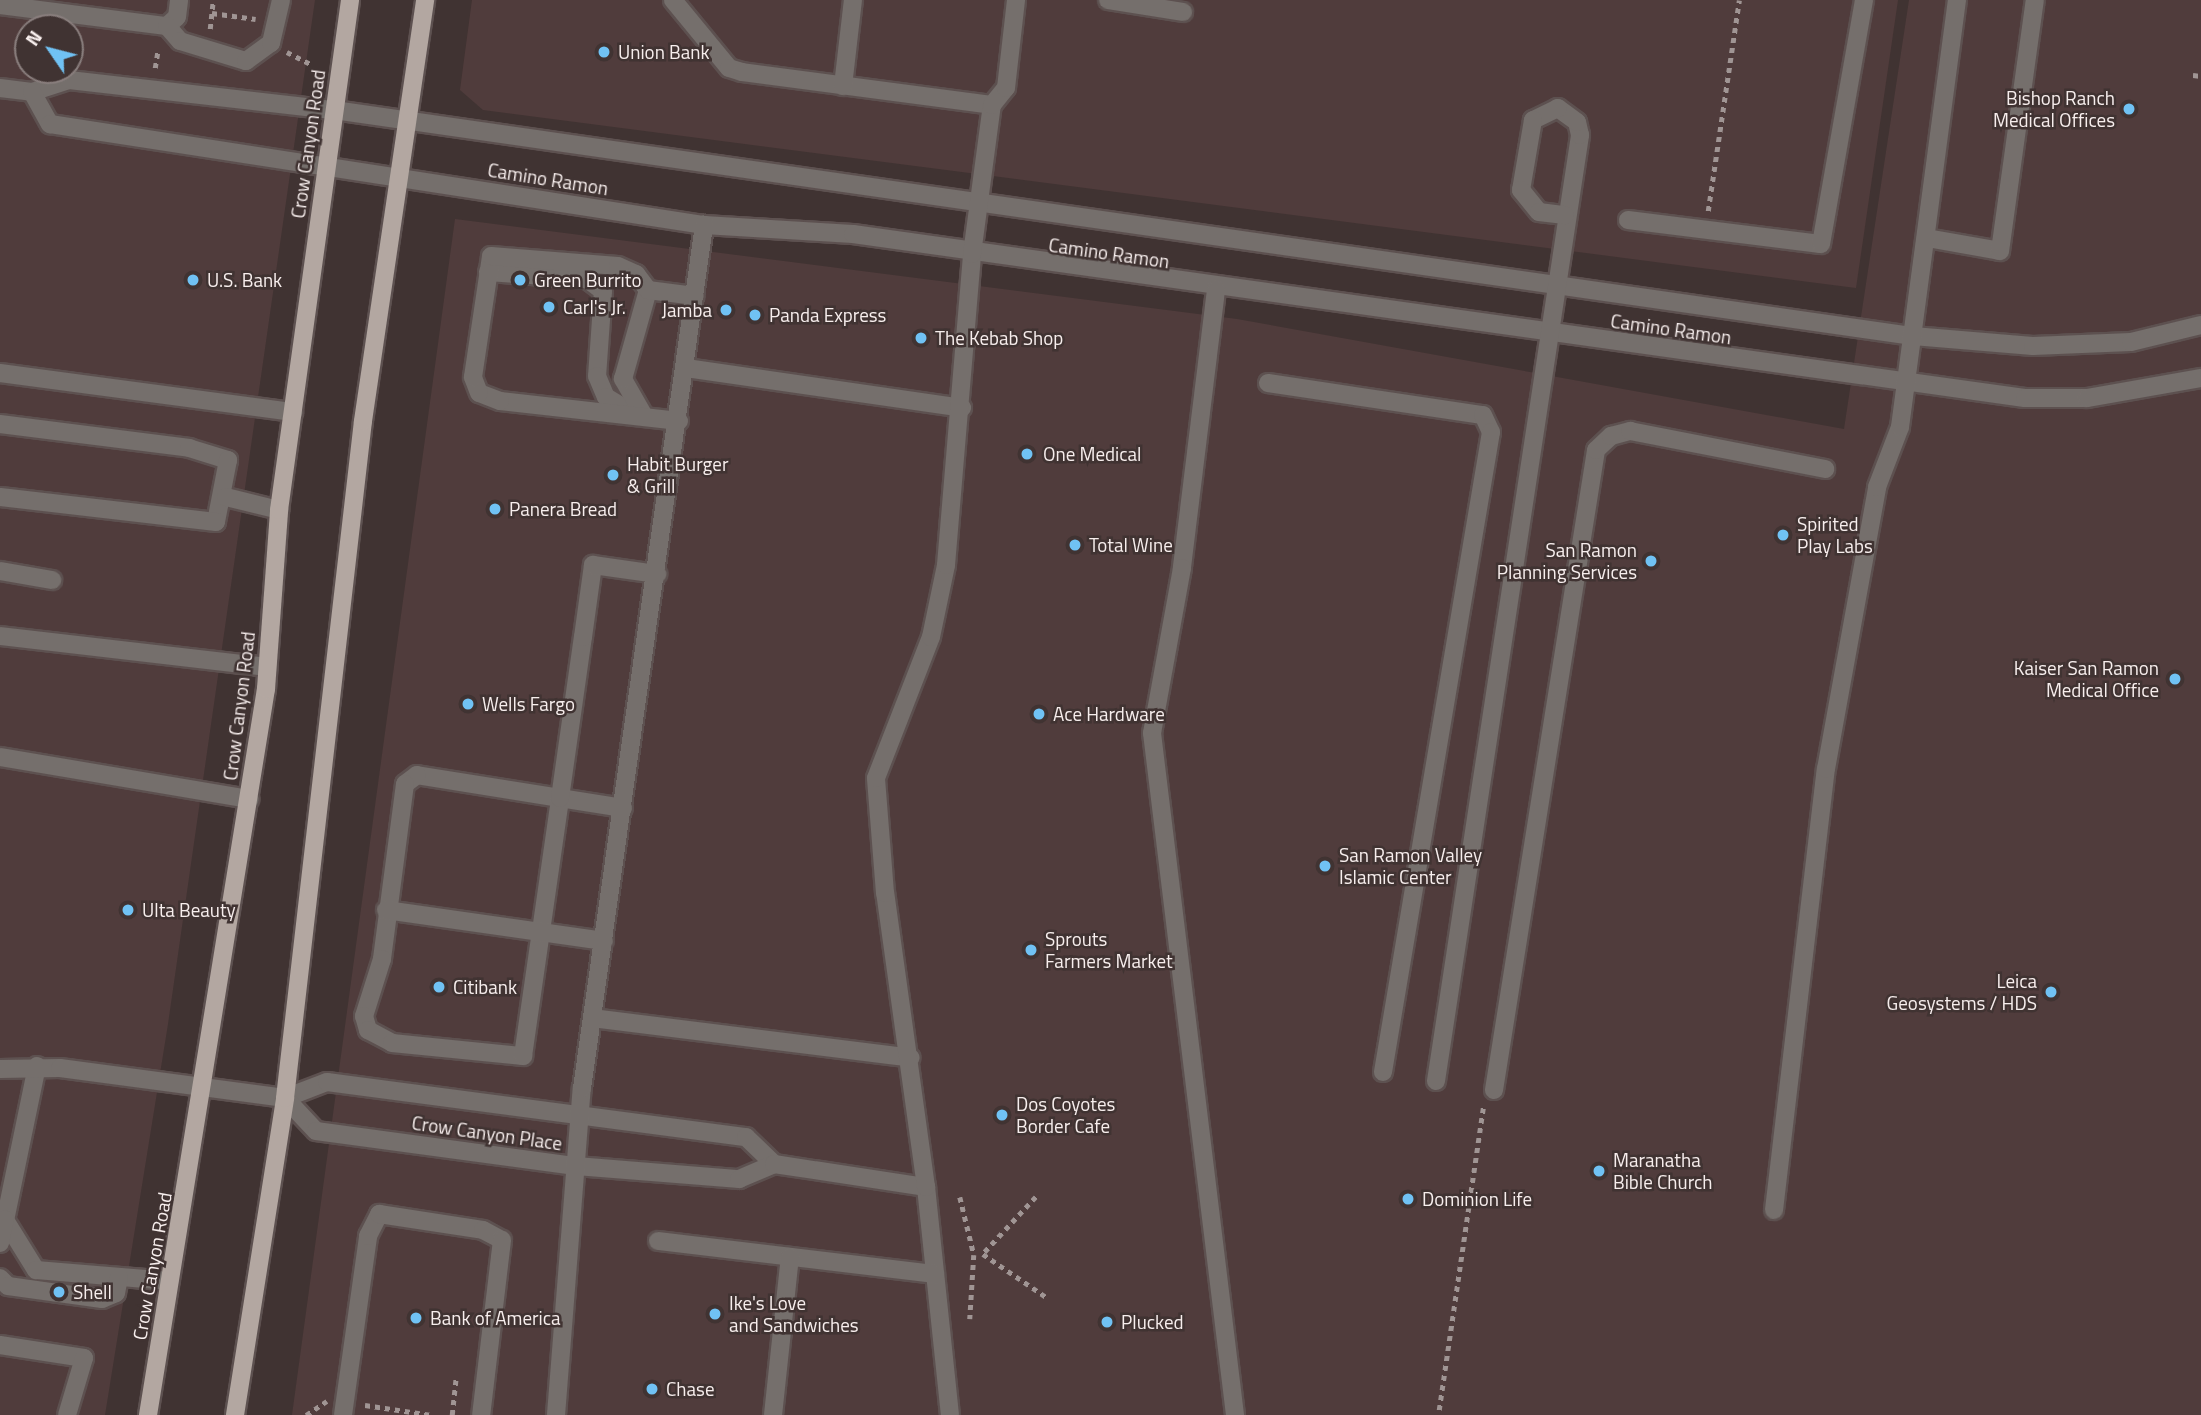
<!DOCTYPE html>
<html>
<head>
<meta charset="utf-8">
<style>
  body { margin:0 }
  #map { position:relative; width:2201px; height:1415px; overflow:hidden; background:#403332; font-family:"Titillium Web",sans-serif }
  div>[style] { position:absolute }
  .built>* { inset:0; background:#503c3c }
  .path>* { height:4.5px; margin-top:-2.25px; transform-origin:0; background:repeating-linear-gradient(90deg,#a09594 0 5px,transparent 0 10px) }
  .roads { filter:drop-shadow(2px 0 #5d5150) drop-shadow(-2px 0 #5d5150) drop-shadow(0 2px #5d5150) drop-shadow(0 -2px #5d5150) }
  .minor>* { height:18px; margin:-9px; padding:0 9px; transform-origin:9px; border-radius:9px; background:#756f6c }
  .major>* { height:18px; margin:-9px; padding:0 9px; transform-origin:9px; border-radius:9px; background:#b3a7a1 }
  .dots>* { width:19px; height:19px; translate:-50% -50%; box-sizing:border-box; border:4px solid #403332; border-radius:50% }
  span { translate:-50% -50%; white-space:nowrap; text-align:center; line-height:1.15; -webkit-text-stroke:5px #403332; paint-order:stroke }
  .poi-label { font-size:19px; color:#f7eeed }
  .left { translate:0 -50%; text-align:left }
  .right { translate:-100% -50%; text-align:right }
  .street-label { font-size:19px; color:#f7eeed }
  .north { position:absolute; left:14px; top:14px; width:70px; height:70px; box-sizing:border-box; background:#403332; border:2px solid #897e7d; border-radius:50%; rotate:305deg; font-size:19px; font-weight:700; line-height:28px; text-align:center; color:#f7eeed }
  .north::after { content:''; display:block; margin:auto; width:24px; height:32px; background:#70c2f4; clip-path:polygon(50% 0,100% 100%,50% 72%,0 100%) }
</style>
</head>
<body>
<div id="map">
  <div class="built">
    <div style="clip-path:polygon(evenodd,0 0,315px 0,168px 1024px,105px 1415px,0 1415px,0 0,28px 28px,70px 28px,70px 70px,28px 70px,28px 28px)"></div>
    <div style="clip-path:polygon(472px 0,1898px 0,1856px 288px,483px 110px,460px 90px)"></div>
    <div style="clip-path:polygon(1909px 0,2201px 0,2201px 1415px,292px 1415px,455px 219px,1237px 319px,1844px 429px)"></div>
  </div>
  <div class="path">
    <div style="left:212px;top:13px;width:44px;rotate:7.8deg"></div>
    <div style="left:210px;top:29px;width:29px;rotate:-84deg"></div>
    <div style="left:287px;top:52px;width:27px;rotate:27deg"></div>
    <div style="left:155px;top:68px;width:19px;rotate:-81deg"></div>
    <div style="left:2193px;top:75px;width:8px;rotate:7deg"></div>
    <div style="left:1708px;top:211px;width:213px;rotate:-81.6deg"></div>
    <div style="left:960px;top:1197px;width:60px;rotate:76.4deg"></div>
    <div style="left:974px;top:1255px;width:64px;rotate:93.6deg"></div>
    <div style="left:1036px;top:1197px;width:78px;rotate:132.9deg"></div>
    <div style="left:983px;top:1254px;width:76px;rotate:34.3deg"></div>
    <div style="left:365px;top:1405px;width:67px;rotate:8.6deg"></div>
    <div style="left:1439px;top:1410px;width:306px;rotate:-81.7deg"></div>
    <div style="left:306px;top:1415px;width:25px;rotate:-34deg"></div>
    <div style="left:452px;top:1415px;width:37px;rotate:-84deg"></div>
  </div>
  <div class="roads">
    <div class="minor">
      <div style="left:673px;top:0;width:88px;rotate:50.5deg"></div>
      <div style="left:729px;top:68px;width:14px;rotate:17deg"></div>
      <div style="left:742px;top:72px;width:252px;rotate:7.5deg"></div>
      <div style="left:1108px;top:0;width:76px;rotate:9.1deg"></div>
      <div style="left:0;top:5px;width:168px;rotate:7.2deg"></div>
      <div style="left:167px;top:26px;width:13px;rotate:-42deg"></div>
      <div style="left:177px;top:17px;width:17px;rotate:-83deg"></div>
      <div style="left:167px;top:26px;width:20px;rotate:49deg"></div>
      <div style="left:180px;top:41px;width:69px;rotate:16.9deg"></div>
      <div style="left:246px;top:61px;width:31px;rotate:-36deg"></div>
      <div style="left:271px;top:43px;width:44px;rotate:-76.9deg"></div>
      <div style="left:843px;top:86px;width:87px;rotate:-83.4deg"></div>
      <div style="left:0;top:88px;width:32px;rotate:7deg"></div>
      <div style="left:32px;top:92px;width:39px;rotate:-18deg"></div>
      <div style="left:69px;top:80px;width:267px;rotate:6.5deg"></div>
      <div style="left:334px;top:110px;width:1595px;rotate:8.15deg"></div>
      <div style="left:1913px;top:336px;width:120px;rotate:4.8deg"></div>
      <div style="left:2033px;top:346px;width:98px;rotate:-2.3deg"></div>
      <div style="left:2131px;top:342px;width:72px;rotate:-13.7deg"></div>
      <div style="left:32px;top:92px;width:37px;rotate:61deg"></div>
      <div style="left:50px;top:124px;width:662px;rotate:8.78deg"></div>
      <div style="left:704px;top:225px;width:149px;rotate:3.5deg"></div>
      <div style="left:853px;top:234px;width:1183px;rotate:7.97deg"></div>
      <div style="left:2025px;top:398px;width:62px"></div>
      <div style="left:2087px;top:398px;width:116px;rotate:-10deg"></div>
      <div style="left:1628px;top:220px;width:194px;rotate:7.1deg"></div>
      <div style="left:1821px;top:244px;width:248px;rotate:-80deg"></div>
      <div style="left:1927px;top:238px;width:74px;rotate:10.1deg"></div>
      <div style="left:2000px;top:251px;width:253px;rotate:-82.1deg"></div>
      <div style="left:488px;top:272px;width:99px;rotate:4deg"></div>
      <div style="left:587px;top:279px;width:20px;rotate:37deg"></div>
      <div style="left:603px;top:291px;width:85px;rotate:94deg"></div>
      <div style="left:597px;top:376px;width:23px;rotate:67deg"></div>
      <div style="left:606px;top:397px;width:31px;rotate:31deg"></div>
      <div style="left:1216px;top:290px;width:280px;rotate:97deg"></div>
      <div style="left:1182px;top:568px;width:168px;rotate:100.3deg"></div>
      <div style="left:1152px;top:733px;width:687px;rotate:83.06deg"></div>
      <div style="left:686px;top:368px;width:279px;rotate:8.2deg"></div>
      <div style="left:0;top:373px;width:296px;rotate:7.6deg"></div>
      <div style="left:1268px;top:383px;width:217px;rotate:8.5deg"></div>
      <div style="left:1483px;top:415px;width:19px;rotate:65deg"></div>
      <div style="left:1491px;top:432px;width:649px;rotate:99.58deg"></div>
      <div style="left:644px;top:416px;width:43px;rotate:-119.6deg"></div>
      <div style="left:623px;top:379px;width:92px;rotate:-74.3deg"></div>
      <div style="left:679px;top:421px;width:180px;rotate:-173.6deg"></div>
      <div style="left:500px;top:401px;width:22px;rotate:-159deg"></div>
      <div style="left:479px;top:393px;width:17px;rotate:-111deg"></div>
      <div style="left:473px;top:377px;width:122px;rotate:-81.5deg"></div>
      <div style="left:491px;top:256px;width:127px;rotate:4.5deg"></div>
      <div style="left:618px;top:266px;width:20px;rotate:24deg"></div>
      <div style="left:636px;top:274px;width:20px;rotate:53deg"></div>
      <div style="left:648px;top:290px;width:47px;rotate:7.3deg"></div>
      <div style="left:0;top:424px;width:191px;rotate:7.2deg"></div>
      <div style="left:189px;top:448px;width:41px;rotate:17.1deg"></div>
      <div style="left:228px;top:460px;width:63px;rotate:101deg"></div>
      <div style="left:216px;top:522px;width:217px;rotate:-173.4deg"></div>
      <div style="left:226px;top:497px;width:55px;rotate:13.8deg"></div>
      <div style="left:0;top:571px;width:53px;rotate:9.8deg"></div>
      <div style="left:0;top:636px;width:269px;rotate:6.6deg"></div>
      <div style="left:0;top:757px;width:253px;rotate:9.6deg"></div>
      <div style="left:623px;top:808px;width:64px;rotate:-171deg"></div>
      <div style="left:560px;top:798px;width:145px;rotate:-170.9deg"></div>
      <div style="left:417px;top:775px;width:15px;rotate:143deg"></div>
      <div style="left:405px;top:784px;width:177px;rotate:97.5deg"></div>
      <div style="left:382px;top:959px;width:60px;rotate:107.5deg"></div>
      <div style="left:364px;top:1016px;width:15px;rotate:74deg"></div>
      <div style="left:368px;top:1030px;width:27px;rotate:28deg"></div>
      <div style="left:392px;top:1043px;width:132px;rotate:5.7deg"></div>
      <div style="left:523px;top:1056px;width:261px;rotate:-81.8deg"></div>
      <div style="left:560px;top:798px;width:163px;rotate:-81.9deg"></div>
      <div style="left:583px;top:637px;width:73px;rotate:-82.1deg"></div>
      <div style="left:593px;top:565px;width:65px;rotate:8deg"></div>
      <div style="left:386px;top:910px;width:220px;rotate:8.1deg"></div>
      <div style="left:592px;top:1018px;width:321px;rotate:7.1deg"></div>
      <div style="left:37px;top:1066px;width:157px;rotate:101.7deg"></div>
      <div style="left:5px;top:1220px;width:59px;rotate:58.2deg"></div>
      <div style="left:36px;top:1270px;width:134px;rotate:4.7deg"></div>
      <div style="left:0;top:1069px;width:60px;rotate:-1deg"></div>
      <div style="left:60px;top:1068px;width:227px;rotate:7.6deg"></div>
      <div style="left:285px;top:1098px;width:45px;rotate:-20.9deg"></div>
      <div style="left:327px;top:1082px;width:423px;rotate:7.5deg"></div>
      <div style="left:746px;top:1137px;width:39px;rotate:44deg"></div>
      <div style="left:1436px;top:1081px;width:957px;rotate:-81.34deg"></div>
      <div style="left:1580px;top:135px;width:13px;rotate:-103deg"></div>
      <div style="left:1577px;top:122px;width:24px;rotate:-144deg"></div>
      <div style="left:1558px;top:108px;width:28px;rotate:154deg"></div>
      <div style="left:1533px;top:120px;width:71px;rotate:99.7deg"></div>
      <div style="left:1521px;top:190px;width:28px;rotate:51deg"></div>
      <div style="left:1539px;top:212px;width:26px;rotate:7deg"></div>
      <div style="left:1494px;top:1090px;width:648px;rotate:-80.94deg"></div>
      <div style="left:1596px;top:450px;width:21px;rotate:-43deg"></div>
      <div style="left:1611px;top:436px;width:20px;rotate:-15deg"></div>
      <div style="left:1630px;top:431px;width:199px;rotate:11deg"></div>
      <div style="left:285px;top:1098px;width:45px;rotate:46.8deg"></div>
      <div style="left:316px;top:1131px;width:262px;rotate:7.7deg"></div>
      <div style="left:576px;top:1166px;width:164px;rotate:4.6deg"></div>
      <div style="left:739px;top:1179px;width:38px;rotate:-23deg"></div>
      <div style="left:774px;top:1164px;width:154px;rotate:8.6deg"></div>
      <div style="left:926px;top:1187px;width:229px;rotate:84deg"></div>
      <div style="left:926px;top:1187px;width:297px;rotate:-97.9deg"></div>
      <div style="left:885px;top:893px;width:115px;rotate:-94.5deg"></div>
      <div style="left:876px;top:778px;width:151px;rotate:-68.7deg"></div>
      <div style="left:931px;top:637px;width:74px;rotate:-78.2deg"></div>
      <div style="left:946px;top:565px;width:312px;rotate:-85.2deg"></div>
      <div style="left:972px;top:254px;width:150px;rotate:-82.4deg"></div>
      <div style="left:992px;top:105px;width:22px;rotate:-51deg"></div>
      <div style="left:1006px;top:88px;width:89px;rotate:-83.5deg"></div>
      <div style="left:1774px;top:1210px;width:444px;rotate:-83.3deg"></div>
      <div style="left:1826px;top:769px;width:287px;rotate:-79.7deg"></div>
      <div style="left:1877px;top:487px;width:64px;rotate:-69deg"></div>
      <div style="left:1900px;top:427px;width:431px;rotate:-82.4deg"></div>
      <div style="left:658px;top:1241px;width:279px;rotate:6.8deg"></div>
      <div style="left:0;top:1243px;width:24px;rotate:-78deg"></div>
      <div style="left:0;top:1278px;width:11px;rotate:45deg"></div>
      <div style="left:8px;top:1286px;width:95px;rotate:7.9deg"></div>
      <div style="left:102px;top:1299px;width:15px;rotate:-23deg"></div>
      <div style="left:116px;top:1293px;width:16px;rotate:-79deg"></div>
      <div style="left:0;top:1345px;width:85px;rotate:8.8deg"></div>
      <div style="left:84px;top:1358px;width:59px;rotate:106.6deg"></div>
      <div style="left:343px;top:1415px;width:181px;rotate:-82deg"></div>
      <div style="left:368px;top:1236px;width:25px;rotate:-63deg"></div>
      <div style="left:379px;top:1214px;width:105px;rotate:8.7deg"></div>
      <div style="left:483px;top:1230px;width:21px;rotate:28deg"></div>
      <div style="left:502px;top:1240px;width:176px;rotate:96.8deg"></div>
      <div style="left:556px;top:1415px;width:328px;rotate:-85.5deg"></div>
      <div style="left:582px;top:1088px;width:872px;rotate:-81.95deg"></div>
      <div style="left:773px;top:1415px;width:159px;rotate:-83.9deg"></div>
    </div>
    <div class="major">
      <div style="left:148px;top:1415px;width:736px;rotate:-80.77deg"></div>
      <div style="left:266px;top:689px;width:179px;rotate:-85.8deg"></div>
      <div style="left:279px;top:510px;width:515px;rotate:-82.07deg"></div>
      <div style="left:235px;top:1415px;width:321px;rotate:-81deg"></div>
      <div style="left:285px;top:1098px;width:681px;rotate:-83.43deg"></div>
      <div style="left:363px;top:421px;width:426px;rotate:-81.6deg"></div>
    </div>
  </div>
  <div class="dots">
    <div style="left:604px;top:52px;background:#70c2f4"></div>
    <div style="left:2129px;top:109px;background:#70c2f4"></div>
    <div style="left:193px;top:280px;background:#70c2f4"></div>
    <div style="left:520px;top:280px;background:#70c2f4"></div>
    <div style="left:549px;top:307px;background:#70c2f4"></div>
    <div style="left:726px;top:310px;background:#70c2f4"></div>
    <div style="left:755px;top:315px;background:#70c2f4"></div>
    <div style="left:921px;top:338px;background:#70c2f4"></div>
    <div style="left:1027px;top:454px;background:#70c2f4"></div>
    <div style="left:613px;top:475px;background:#70c2f4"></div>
    <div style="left:495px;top:509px;background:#70c2f4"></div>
    <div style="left:1783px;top:535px;background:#70c2f4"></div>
    <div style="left:1075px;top:545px;background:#70c2f4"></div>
    <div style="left:1651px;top:561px;background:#70c2f4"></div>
    <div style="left:2175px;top:679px;background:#70c2f4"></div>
    <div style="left:468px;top:704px;background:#70c2f4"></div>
    <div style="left:1039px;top:714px;background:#70c2f4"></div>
    <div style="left:1325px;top:866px;background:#70c2f4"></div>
    <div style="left:128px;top:910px;background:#70c2f4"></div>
    <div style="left:1031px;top:950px;background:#70c2f4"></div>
    <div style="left:439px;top:987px;background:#70c2f4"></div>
    <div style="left:2051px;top:992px;background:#70c2f4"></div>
    <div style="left:1002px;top:1115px;background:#70c2f4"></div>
    <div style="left:1599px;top:1171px;background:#70c2f4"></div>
    <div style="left:1408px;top:1199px;background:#70c2f4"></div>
    <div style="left:59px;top:1292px;background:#70c2f4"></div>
    <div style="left:715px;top:1314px;background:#70c2f4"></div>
    <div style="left:416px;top:1318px;background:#70c2f4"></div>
    <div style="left:1107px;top:1322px;background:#70c2f4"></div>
    <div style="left:652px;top:1389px;background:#70c2f4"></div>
  </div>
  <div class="poi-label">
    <span class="left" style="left:618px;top:52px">Union Bank</span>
    <span class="right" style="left:2115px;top:109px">Bishop Ranch<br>Medical Offices</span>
    <span class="left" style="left:207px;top:280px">U.S. Bank</span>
    <span class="left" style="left:534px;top:280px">Green Burrito</span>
    <span class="left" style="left:563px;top:307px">Carl's Jr.</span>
    <span class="right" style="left:712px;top:310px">Jamba</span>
    <span class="left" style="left:769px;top:315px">Panda Express</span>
    <span class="left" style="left:935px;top:338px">The Kebab Shop</span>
    <span class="left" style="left:1043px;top:454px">One Medical</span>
    <span class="left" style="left:627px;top:475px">Habit Burger<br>&amp; Grill</span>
    <span class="left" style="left:509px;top:509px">Panera Bread</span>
    <span class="left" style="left:1797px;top:535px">Spirited<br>Play Labs</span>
    <span class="left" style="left:1089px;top:545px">Total Wine</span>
    <span class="right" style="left:1637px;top:561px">San Ramon<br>Planning Services</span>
    <span class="right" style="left:2159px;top:679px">Kaiser San Ramon<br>Medical Office</span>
    <span class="left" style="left:482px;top:704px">Wells Fargo</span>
    <span class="left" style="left:1053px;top:714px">Ace Hardware</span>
    <span class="left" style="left:1339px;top:866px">San Ramon Valley<br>Islamic Center</span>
    <span class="left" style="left:142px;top:910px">Ulta Beauty</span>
    <span class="left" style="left:1045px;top:950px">Sprouts<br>Farmers Market</span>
    <span class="right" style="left:2037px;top:992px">Leica<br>Geosystems / HDS</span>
    <span class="left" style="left:453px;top:987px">Citibank</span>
    <span class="left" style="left:1016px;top:1115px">Dos Coyotes<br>Border Cafe</span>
    <span class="left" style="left:1613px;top:1171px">Maranatha<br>Bible Church</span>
    <span class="left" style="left:1422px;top:1199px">Dominion Life</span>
    <span class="left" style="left:73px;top:1292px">Shell</span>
    <span class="left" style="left:729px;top:1314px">Ike's Love<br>and Sandwiches</span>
    <span class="left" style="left:430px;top:1318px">Bank of America</span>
    <span class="left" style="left:1121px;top:1322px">Plucked</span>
    <span class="left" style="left:666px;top:1389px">Chase</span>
  </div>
  <div class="street-label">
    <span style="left:308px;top:144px;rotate:-82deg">Crow Canyon Road</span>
    <span style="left:548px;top:179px;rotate:9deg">Camino Ramon</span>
    <span style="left:1109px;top:253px;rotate:8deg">Camino Ramon</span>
    <span style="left:1671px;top:329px;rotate:8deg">Camino Ramon</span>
    <span style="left:239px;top:706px;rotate:-83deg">Crow Canyon Road</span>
    <span style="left:487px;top:1133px;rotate:8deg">Crow Canyon Place</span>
    <span style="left:152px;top:1266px;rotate:-80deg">Crow Canyon Road</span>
  </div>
  <div class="north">N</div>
</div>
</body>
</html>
